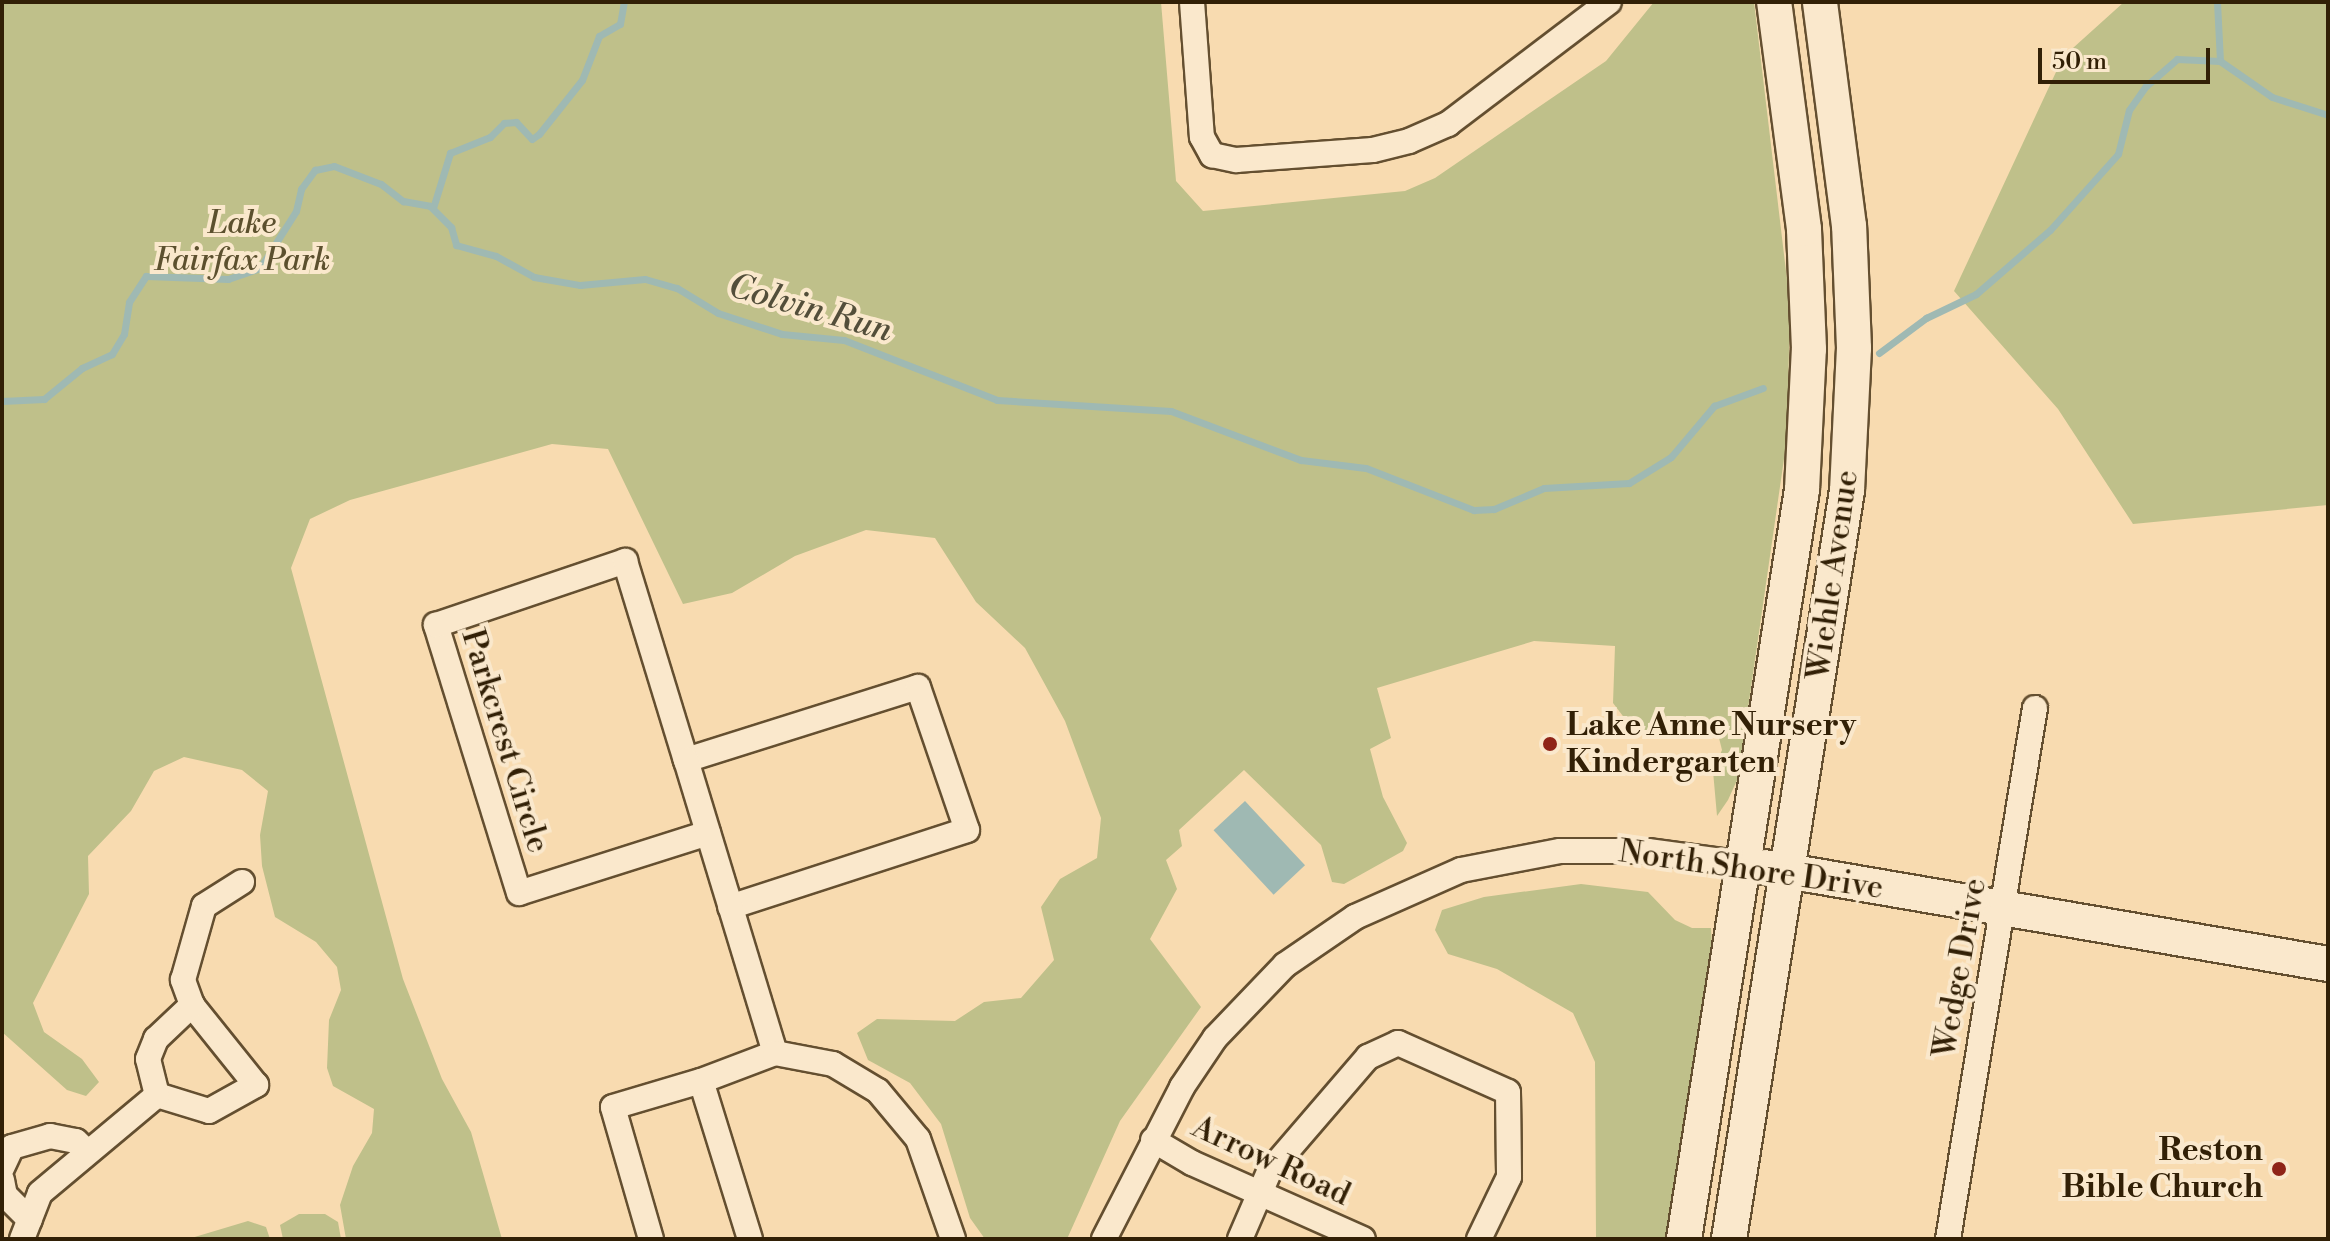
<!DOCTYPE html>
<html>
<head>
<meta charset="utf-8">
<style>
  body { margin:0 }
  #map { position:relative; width:2330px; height:1241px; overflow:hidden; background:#f8dbb0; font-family:"Libre Bodoni",serif }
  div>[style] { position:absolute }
  .green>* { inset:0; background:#bfc08a }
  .water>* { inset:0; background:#9fb9b3; transform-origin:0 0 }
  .stream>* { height:7px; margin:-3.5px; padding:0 3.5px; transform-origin:3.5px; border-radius:3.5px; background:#9fb9b3 }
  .roads { filter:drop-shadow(2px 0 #644f30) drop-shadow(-2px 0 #644f30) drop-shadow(0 2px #644f30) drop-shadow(0 -2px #644f30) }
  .street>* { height:24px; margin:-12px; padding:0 12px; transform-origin:12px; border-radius:12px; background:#fae8cc }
  .secondary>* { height:34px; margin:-17px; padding:0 17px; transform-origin:17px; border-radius:17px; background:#fae8cc }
  .dots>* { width:22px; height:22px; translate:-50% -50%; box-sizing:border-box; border:4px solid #fae8cc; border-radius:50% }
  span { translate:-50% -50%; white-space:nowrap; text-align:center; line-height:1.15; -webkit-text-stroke:8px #fae8cc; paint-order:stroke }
  .park-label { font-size:32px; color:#5c502e; font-style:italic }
  .street-label { font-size:32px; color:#322006 }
  .poi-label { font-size:32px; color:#322006; font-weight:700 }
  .left { translate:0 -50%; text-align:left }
  .right { translate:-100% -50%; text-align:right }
  .water-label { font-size:34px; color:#534e3a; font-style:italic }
  .frame { position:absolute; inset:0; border:4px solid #322006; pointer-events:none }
  .scale { position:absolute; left:2038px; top:48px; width:172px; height:36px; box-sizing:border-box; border:4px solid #322006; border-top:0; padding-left:10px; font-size:24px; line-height:28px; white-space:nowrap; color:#322006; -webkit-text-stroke:6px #fae8cc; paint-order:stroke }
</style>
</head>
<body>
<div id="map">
  <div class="green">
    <div style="clip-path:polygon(2px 2px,1161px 2px,1176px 181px,1203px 211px,1405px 191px,1435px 178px,1606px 61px,1654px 2px,1754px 2px,1790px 305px,1787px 438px,1738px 778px,1728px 800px,1717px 816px,1713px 771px,1722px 750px,1718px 734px,1696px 719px,1647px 733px,1632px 728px,1613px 703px,1615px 646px,1534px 641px,1377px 688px,1391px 738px,1370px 749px,1383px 797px,1407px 843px,1403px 851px,1344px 884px,1332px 882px,1321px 845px,1244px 770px,1179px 830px,1182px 846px,1166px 860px,1177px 889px,1150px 939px,1201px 1007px,1120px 1121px,1067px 1239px,985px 1239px,970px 1218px,941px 1124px,910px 1083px,868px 1060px,857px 1033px,877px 1019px,955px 1021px,984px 1002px,1021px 998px,1054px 960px,1041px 907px,1060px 879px,1097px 858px,1101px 818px,1065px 721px,1025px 648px,976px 602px,935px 538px,866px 530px,795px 556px,732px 593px,683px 604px,608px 449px,552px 444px,350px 500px,310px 519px,291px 568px,403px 979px,442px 1079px,471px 1132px,502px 1239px,346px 1239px,340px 1205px,353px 1166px,372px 1133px,374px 1109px,333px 1086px,327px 1068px,329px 1020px,341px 990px,337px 967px,316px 942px,275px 917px,262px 866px,260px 835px,268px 791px,242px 770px,184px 757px,154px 771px,131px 811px,88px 856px,89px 894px,33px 1003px,44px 1032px,82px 1059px,99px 1082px,86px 1096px,67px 1090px,2px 1032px)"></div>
    <div style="clip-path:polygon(2124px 2px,2328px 2px,2328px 505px,2133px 524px,2058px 409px,1954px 291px,2063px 57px)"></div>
    <div style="clip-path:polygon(1581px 884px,1648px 892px,1675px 920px,1692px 928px,1711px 928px,1713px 963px,1668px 1239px,1596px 1239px,1595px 1062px,1573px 1013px,1497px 969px,1448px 954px,1435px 930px,1442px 910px,1484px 897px)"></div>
    <div style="clip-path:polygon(299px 1214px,325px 1214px,338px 1222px,341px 1239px,283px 1239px,280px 1225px)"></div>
    <div style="clip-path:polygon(248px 1221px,266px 1227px,270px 1239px,188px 1239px)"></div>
  </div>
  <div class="water">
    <div style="left:1245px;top:801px;width:88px;height:43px;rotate:47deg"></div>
  </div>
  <div class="stream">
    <div style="left:2217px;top:2px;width:59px;rotate:87.1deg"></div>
    <div style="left:433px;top:208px;width:58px;rotate:-72.8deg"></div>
    <div style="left:450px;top:153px;width:43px;rotate:-21.8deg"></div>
    <div style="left:490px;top:137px;width:20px;rotate:-45deg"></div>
    <div style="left:504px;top:123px;width:12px;rotate:-5deg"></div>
    <div style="left:516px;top:122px;width:23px;rotate:47deg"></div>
    <div style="left:532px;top:139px;width:9px;rotate:-36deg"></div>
    <div style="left:539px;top:134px;width:69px;rotate:-51.5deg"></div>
    <div style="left:582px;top:80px;width:47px;rotate:-68.9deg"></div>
    <div style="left:599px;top:36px;width:24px;rotate:-30deg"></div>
    <div style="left:620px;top:24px;width:22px;rotate:-80deg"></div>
    <div style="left:1879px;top:353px;width:59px;rotate:-36.7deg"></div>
    <div style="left:1926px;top:318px;width:55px;rotate:-25.6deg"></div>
    <div style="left:1976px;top:294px;width:98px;rotate:-40.9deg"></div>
    <div style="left:2050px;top:230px;width:102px;rotate:-48.2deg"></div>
    <div style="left:2118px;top:154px;width:45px;rotate:-76deg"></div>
    <div style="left:2129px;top:110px;width:29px;rotate:-55deg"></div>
    <div style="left:2146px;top:86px;width:41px;rotate:-41.1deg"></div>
    <div style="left:2177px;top:59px;width:43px;rotate:2.7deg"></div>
    <div style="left:2220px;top:61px;width:63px;rotate:34.7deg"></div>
    <div style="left:2272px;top:97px;width:59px;rotate:17.8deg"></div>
    <div style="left:2px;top:401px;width:42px;rotate:-2.7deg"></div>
    <div style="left:44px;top:399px;width:49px;rotate:-39.2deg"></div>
    <div style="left:82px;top:368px;width:33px;rotate:-25deg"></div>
    <div style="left:112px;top:354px;width:23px;rotate:-59deg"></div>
    <div style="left:124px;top:334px;width:32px;rotate:-81deg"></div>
    <div style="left:129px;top:302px;width:31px;rotate:-57deg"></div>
    <div style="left:146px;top:276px;width:82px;rotate:2.1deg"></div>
    <div style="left:228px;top:279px;width:34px;rotate:-19deg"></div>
    <div style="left:260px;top:268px;width:67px;rotate:-57.7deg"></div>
    <div style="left:296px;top:211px;width:23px;rotate:-77deg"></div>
    <div style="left:301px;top:189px;width:24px;rotate:-54deg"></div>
    <div style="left:315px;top:170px;width:19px;rotate:-12deg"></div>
    <div style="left:334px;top:166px;width:50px;rotate:21deg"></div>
    <div style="left:381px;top:184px;width:28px;rotate:38deg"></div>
    <div style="left:403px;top:201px;width:27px;rotate:10deg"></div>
    <div style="left:430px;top:206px;width:30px;rotate:45deg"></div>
    <div style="left:451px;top:227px;width:19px;rotate:74deg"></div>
    <div style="left:456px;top:245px;width:41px;rotate:15.4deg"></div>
    <div style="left:496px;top:256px;width:43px;rotate:28.9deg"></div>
    <div style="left:534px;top:277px;width:47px;rotate:9.9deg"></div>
    <div style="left:580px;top:285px;width:65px;rotate:-5.3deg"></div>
    <div style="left:645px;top:279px;width:33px;rotate:16deg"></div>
    <div style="left:677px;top:288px;width:48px;rotate:31.4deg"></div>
    <div style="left:718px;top:313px;width:67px;rotate:18.2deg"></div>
    <div style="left:782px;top:334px;width:62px;rotate:5.5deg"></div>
    <div style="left:844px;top:340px;width:164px;rotate:21.4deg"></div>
    <div style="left:997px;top:400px;width:174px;rotate:3.6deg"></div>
    <div style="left:1171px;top:411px;width:139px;rotate:20.7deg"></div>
    <div style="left:1301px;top:460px;width:65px;rotate:7deg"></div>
    <div style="left:1366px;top:468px;width:116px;rotate:21.3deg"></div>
    <div style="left:1474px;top:510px;width:20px;rotate:-3deg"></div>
    <div style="left:1494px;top:509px;width:54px;rotate:-22.8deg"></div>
    <div style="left:1544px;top:488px;width:85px;rotate:-3.4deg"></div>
    <div style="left:1629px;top:483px;width:49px;rotate:-31.8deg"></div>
    <div style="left:1671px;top:457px;width:67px;rotate:-49.9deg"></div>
    <div style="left:1714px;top:406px;width:52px;rotate:-20.2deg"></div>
  </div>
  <div class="roads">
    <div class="street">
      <div style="left:1192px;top:2px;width:135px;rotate:85.8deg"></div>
      <div style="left:1202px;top:137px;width:21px;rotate:61deg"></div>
      <div style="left:1212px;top:155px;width:25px;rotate:12deg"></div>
      <div style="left:1236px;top:160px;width:137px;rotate:-4.2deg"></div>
      <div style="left:1373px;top:150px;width:37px;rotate:-14deg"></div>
      <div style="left:1409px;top:141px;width:43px;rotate:-23.6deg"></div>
      <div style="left:1448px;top:124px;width:202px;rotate:-37.2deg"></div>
      <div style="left:686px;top:760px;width:243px;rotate:-17.5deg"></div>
      <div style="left:918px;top:687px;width:151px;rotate:71.1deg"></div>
      <div style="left:967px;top:830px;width:249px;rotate:162deg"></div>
      <div style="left:708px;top:833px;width:198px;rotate:162.4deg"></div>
      <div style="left:519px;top:893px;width:281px;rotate:-107.2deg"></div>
      <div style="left:436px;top:625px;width:200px;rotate:-18.7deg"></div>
      <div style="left:625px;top:561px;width:208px;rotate:73deg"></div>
      <div style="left:686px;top:760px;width:306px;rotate:73.1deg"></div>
      <div style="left:157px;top:1095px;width:54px;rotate:17.1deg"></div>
      <div style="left:209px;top:1111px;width:54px;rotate:-29deg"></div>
      <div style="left:256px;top:1085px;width:102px;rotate:-128.7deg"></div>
      <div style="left:1153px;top:1140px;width:45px;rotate:30.5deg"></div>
      <div style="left:1192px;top:1163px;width:187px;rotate:24deg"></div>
      <div style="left:2px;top:1168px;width:23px;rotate:-65deg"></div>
      <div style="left:12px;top:1147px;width:40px;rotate:-16deg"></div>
      <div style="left:50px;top:1136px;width:26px;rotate:11deg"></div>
      <div style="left:76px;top:1141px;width:16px;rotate:45deg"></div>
      <div style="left:2px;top:1180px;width:15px;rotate:79deg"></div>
      <div style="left:5px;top:1195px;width:35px;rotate:45deg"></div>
      <div style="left:22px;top:1239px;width:49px;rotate:-68.6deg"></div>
      <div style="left:40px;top:1193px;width:153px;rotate:-39.9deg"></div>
      <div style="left:157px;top:1095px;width:37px;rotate:-104deg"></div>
      <div style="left:148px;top:1059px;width:22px;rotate:-68deg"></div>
      <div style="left:156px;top:1039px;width:50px;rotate:-43.4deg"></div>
      <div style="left:192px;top:1005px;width:27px;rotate:-110deg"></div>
      <div style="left:183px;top:980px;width:77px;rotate:-74.2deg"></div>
      <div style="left:204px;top:906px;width:45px;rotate:-32.3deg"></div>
      <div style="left:651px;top:1239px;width:137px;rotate:-106.1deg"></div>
      <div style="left:613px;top:1107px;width:92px;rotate:-16.5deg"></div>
      <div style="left:750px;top:1239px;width:165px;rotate:-107.2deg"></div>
      <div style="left:701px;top:1081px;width:79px;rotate:-20.7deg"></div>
      <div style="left:775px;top:1053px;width:59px;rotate:10.7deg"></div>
      <div style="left:833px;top:1064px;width:52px;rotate:31deg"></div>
      <div style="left:878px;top:1091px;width:62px;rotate:50.2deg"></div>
      <div style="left:918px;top:1139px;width:106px;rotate:70.7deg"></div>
      <div style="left:1104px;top:1239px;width:171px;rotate:-62.8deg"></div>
      <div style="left:1182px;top:1087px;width:59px;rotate:-56deg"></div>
      <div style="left:1215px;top:1038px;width:101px;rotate:-46.2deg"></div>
      <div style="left:1285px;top:965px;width:85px;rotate:-34.4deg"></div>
      <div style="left:1355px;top:917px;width:116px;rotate:-23.9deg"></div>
      <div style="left:1461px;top:870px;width:101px;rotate:-10.9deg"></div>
      <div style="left:1560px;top:851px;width:88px"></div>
      <div style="left:1648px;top:851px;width:97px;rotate:7.7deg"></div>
      <div style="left:1240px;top:1239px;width:73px;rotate:-66.6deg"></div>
      <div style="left:1269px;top:1172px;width:152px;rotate:-49.3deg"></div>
      <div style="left:1368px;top:1057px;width:33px;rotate:-25deg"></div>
      <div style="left:1398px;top:1043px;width:120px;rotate:24deg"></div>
      <div style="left:1508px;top:1092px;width:85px;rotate:89.3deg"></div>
      <div style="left:1509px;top:1177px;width:69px;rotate:115.8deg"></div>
      <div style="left:1948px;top:1239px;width:538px;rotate:-80.7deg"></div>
    </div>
    <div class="secondary">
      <div style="left:1764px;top:867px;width:572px;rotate:9.76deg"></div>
      <div style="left:1684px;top:1239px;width:758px;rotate:-81.05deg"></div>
      <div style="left:1802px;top:490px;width:141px;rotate:-87.2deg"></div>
      <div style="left:1809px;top:349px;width:120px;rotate:-92.4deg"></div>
      <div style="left:1804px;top:229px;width:229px;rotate:-97.5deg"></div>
      <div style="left:1729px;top:1239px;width:757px;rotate:-81.04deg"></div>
      <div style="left:1847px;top:491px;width:143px;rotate:-87.2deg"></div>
      <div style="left:1854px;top:348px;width:122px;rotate:-92.3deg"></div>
      <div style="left:1849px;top:226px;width:226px;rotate:-97.4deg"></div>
    </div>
  </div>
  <div class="dots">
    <div style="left:1550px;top:744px;background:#8f2418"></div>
    <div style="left:2279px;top:1169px;background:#8f2418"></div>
  </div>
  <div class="park-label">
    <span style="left:242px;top:242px">Lake<br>Fairfax Park</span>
  </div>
  <div class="street-label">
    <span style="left:1833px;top:575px;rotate:-82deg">Wiehle Avenue</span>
    <span style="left:505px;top:741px;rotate:73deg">Parkcrest Circle</span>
    <span style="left:1751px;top:870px;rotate:8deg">North Shore Drive</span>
    <span style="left:1960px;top:968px;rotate:-80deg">Wedge Drive</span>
    <span style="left:1271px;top:1161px;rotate:25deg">Arrow Road</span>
  </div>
  <div class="poi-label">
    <span class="left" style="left:1566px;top:744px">Lake Anne Nursery<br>Kindergarten</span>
    <span class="right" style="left:2263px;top:1169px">Reston<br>Bible Church</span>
  </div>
  <div class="water-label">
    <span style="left:810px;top:309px;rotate:16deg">Colvin Run</span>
  </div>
  <div class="frame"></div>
  <div class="scale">50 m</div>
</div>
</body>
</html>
